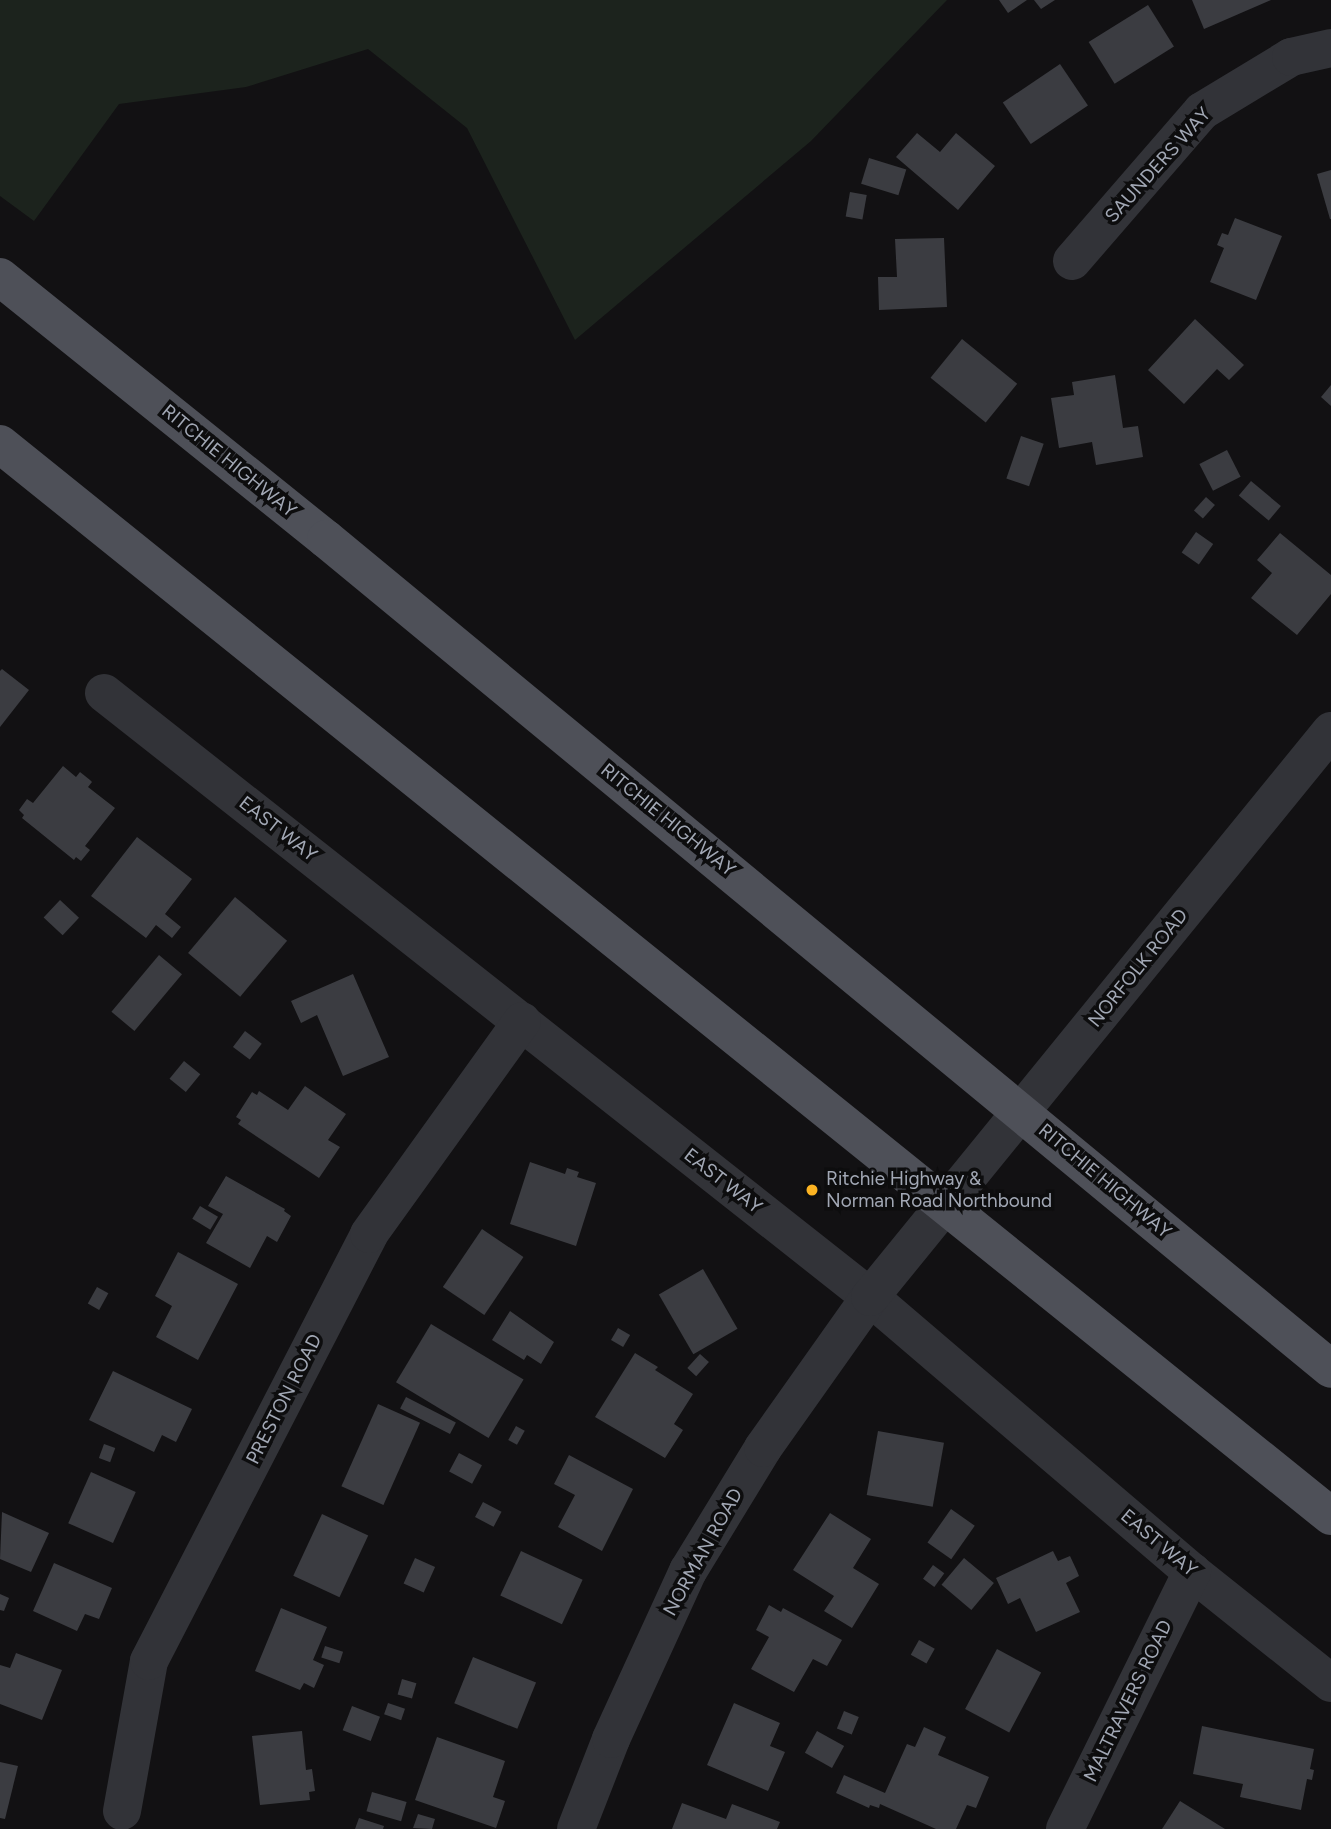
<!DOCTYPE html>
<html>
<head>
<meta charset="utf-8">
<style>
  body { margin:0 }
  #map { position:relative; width:1331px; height:1829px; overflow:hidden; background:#121113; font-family:Figtree,sans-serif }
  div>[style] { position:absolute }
  .green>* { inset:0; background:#1c231d }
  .building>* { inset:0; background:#3b3c41; transform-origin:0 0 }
  .minor>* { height:38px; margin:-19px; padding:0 19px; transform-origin:19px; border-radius:19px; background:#323338 }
  .major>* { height:38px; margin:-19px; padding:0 19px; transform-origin:19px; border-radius:19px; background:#4e5058 }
  .dots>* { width:19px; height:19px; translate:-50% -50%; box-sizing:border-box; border:4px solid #0d0d0e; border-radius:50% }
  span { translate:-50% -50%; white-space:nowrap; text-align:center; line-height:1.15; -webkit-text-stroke:7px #0d0d0e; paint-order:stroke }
  .street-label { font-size:19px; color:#a2a8b5 }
  .poi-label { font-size:19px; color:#a2a8b5 }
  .left { translate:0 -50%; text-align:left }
</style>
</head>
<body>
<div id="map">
  <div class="green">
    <div style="clip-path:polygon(0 0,947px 0,811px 141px,575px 340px,467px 128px,368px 49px,246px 87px,119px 104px,34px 221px,0 196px)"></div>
  </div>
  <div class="building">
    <div style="clip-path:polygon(999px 0,1027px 0,1008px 13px)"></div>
    <div style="clip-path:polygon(1034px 0,1055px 0,1041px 9px)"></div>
    <div style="clip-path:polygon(1192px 0,1271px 0,1204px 29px)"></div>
    <div style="left:1148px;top:5px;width:49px;height:70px;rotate:58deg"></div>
    <div style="left:1060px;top:64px;width:50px;height:69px;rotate:56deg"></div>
    <div style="clip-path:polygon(917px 133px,940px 152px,956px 133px,995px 166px,958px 210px,896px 157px)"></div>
    <div style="left:869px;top:158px;width:39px;height:27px;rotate:17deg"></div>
    <div style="clip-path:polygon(1331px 170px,1331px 219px,1330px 219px,1317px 174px)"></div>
    <div style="left:850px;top:192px;width:17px;height:25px;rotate:10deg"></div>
    <div style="clip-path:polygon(1235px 218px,1282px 236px,1256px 300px,1210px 282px,1224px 248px,1217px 245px,1222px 233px,1228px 235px)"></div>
    <div style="clip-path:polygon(944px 238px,947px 307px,879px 310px,878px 277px,897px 277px,895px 239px)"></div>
    <div style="clip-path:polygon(1195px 319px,1244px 365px,1229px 380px,1217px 369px,1184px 404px,1148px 370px)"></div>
    <div style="left:962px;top:339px;width:71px;height:50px;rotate:39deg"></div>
    <div style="clip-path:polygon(1115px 375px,1123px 428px,1138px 426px,1143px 457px,1096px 465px,1092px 442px,1059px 448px,1051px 398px,1074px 395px,1072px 382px)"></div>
    <div style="clip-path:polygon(1331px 385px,1331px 406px,1321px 397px)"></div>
    <div style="left:1021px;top:436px;width:24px;height:45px;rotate:19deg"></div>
    <div style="left:1227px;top:450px;width:30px;height:31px;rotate:63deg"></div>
    <div style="left:1251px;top:481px;width:39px;height:19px;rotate:40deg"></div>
    <div style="left:1206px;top:497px;width:12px;height:18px;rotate:42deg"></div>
    <div style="left:1196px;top:532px;width:21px;height:25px;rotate:35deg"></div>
    <div style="clip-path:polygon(1280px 533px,1331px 575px,1331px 594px,1297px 635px,1251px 598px,1272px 573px,1257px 560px)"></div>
    <div style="clip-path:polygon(2px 669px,29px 690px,0 727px,0 671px)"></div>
    <div style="clip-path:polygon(63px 766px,76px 777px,80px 772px,90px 780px,92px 782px,88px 787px,115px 808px,85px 846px,90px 850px,81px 861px,76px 857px,74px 860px,22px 818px,24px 815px,19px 810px,27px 799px,33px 803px)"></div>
    <div style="clip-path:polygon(137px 837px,192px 879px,165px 914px,181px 927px,172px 938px,156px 925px,146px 938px,91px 896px)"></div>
    <div style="left:235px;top:897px;width:68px;height:73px;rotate:40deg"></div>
    <div style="left:60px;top:900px;width:26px;height:24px;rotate:43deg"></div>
    <div style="left:159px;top:955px;width:30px;height:74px;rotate:40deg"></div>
    <div style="clip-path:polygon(353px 974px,389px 1057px,343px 1076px,317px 1015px,301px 1023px,291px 1001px)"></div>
    <div style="left:245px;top:1031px;width:21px;height:20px;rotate:37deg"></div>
    <div style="left:184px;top:1061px;width:21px;height:23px;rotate:39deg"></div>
    <div style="clip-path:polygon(305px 1086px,346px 1114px,328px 1140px,340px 1147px,319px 1178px,238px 1124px,241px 1120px,236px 1117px,252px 1092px,257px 1095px,259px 1091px,288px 1110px)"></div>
    <div style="clip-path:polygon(530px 1162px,565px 1174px,567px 1168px,579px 1172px,577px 1177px,596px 1183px,576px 1246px,510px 1224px)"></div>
    <div style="clip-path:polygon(226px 1176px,285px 1209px,284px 1211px,291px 1216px,277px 1242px,267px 1236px,250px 1268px,206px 1243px,223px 1214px,208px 1206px)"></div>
    <div style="left:200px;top:1206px;width:21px;height:15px;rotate:31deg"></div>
    <div style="left:482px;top:1229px;width:50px;height:70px;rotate:34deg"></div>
    <div style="clip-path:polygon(178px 1252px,238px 1284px,198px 1360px,156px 1337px,172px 1306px,155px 1296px)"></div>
    <div style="left:703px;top:1269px;width:69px;height:51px;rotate:60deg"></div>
    <div style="left:97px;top:1287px;width:13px;height:19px;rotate:29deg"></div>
    <div style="clip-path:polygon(510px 1311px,554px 1342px,541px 1364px,527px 1355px,524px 1360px,492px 1340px)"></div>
    <div style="left:431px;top:1324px;width:108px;height:68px;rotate:31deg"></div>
    <div style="left:618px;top:1328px;width:14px;height:14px;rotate:30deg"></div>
    <div style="clip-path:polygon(635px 1353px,658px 1367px,655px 1370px,693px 1394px,674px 1424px,683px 1430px,665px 1458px,595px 1417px)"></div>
    <div style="left:700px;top:1354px;width:12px;height:19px;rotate:42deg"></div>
    <div style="clip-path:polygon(113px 1371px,192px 1409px,176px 1442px,162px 1435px,154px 1452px,89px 1420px)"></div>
    <div style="left:406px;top:1397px;width:56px;height:13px;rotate:27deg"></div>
    <div style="left:378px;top:1404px;width:46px;height:90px;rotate:24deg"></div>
    <div style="left:516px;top:1426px;width:10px;height:16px;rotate:29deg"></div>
    <div style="left:878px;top:1431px;width:67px;height:65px;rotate:10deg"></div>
    <div style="left:104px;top:1444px;width:12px;height:15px;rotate:20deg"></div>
    <div style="left:459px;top:1453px;width:26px;height:21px;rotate:28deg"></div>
    <div style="clip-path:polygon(569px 1455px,633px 1489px,602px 1551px,558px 1527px,575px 1495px,554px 1484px)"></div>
    <div style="left:91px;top:1472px;width:49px;height:56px;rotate:24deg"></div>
    <div style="left:483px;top:1502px;width:21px;height:17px;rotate:28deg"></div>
    <div style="left:951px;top:1509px;width:29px;height:41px;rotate:35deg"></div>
    <div style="clip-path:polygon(2px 1512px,49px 1533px,31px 1572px,0 1559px)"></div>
    <div style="clip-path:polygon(830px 1513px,871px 1539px,853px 1568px,879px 1584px,852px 1628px,824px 1611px,834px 1596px,793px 1570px)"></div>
    <div style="left:322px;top:1514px;width:51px;height:68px;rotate:25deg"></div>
    <div style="left:521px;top:1551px;width:68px;height:49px;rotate:25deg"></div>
    <div style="clip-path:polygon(1053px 1551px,1058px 1561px,1070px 1556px,1077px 1571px,1079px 1576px,1066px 1583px,1080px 1612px,1036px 1632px,1020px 1598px,1008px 1604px,996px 1578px)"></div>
    <div style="left:415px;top:1558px;width:22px;height:28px;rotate:24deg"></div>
    <div style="left:964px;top:1558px;width:39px;height:35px;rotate:40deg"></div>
    <div style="clip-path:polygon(54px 1563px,112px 1588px,99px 1619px,85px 1614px,77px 1631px,33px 1611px)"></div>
    <div style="left:933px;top:1565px;width:14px;height:17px;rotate:36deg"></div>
    <div style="clip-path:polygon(0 1594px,9px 1598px,4px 1611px,0 1610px)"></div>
    <div style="clip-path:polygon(769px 1605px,781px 1612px,783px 1608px,842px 1640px,827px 1666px,813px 1659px,794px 1692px,751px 1669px,769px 1637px,756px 1630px)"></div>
    <div style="clip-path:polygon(281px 1608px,327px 1627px,313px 1660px,324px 1665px,314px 1688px,304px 1683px,300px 1690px,255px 1671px)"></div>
    <div style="left:919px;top:1640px;width:18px;height:17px;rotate:29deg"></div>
    <div style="left:325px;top:1646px;width:19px;height:12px;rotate:18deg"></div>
    <div style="left:997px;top:1649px;width:50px;height:68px;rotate:28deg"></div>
    <div style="clip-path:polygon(16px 1653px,62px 1670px,42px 1720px,0 1704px,0 1665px,10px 1668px)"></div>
    <div style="left:473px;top:1657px;width:68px;height:50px;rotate:22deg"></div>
    <div style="left:402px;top:1679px;width:15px;height:16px;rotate:16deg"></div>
    <div style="left:388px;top:1703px;width:18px;height:12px;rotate:19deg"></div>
    <div style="clip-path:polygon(734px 1703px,780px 1723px,770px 1746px,785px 1752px,768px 1791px,707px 1765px)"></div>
    <div style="left:352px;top:1706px;width:30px;height:26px;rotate:21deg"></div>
    <div style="left:844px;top:1711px;width:16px;height:19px;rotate:22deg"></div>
    <div style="clip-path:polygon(1202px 1726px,1314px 1749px,1310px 1769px,1314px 1770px,1312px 1780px,1307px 1779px,1301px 1810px,1240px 1797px,1243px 1784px,1193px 1774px)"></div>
    <div style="clip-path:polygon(924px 1727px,946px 1737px,938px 1755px,989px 1777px,976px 1808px,967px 1805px,956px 1829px,936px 1829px,880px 1804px,879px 1808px,870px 1805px,869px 1808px,836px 1793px,844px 1775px,885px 1793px,907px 1744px,915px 1747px)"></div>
    <div style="clip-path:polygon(302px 1731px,306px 1770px,312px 1769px,315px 1791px,309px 1792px,310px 1800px,260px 1805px,252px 1736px)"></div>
    <div style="left:817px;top:1731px;width:31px;height:25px;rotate:29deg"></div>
    <div style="clip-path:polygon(437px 1737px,505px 1761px,493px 1797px,505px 1801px,496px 1828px,415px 1800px)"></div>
    <div style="clip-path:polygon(0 1762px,18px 1766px,5px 1819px,0 1818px)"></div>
    <div style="left:372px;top:1792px;width:36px;height:20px;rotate:16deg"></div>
    <div style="clip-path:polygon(1180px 1801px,1225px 1829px,1162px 1829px)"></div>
    <div style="clip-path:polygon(682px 1803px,726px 1819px,732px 1804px,780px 1822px,777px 1829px,672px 1829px)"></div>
    <div style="clip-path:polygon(418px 1814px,435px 1819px,432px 1829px,413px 1828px)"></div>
    <div style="clip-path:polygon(359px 1818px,384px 1826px,383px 1829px,355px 1829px)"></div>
  </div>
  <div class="minor">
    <div style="left:1072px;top:261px;width:198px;rotate:-49.1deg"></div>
    <div style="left:1202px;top:111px;width:104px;rotate:-31.2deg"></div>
    <div style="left:1291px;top:57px;width:41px;rotate:-12.7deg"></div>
    <div style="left:104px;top:693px;width:975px;rotate:38.26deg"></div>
    <div style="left:870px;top:1297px;width:423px;rotate:40.5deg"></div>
    <div style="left:1192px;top:1572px;width:178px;rotate:38.6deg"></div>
    <div style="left:122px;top:1811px;width:152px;rotate:-79.8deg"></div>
    <div style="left:149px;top:1661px;width:480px;rotate:-62.7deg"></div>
    <div style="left:369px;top:1234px;width:262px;rotate:-54.3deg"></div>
    <div style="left:576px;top:1829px;width:97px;rotate:-68.7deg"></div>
    <div style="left:611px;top:1739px;width:185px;rotate:-65.4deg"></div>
    <div style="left:688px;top:1571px;width:144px;rotate:-58.6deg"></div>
    <div style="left:763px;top:1448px;width:185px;rotate:-54.7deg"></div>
    <div style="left:870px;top:1297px;width:730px;rotate:-50.84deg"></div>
    <div style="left:1065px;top:1829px;width:287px;rotate:-63.7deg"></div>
  </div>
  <div class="major">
    <div style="left:0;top:277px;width:418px;rotate:38.8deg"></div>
    <div style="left:326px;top:539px;width:1303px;rotate:39.55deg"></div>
    <div style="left:0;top:444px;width:1709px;rotate:38.85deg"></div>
  </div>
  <div class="dots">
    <div style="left:812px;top:1190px;background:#fbb322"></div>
  </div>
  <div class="street-label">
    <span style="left:1158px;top:165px;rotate:-48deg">SAUNDERS WAY</span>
    <span style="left:229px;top:461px;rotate:39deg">RITCHIE HIGHWAY</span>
    <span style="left:668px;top:820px;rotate:39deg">RITCHIE HIGHWAY</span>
    <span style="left:278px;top:829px;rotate:38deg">EAST WAY</span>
    <span style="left:1138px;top:968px;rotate:-51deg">NORFOLK ROAD</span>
    <span style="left:723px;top:1181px;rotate:38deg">EAST WAY</span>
    <span style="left:1105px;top:1181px;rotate:40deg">RITCHIE HIGHWAY</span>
    <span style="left:284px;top:1399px;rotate:-63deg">PRESTON ROAD</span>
    <span style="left:1159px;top:1543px;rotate:40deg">EAST WAY</span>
    <span style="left:703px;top:1552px;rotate:-61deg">NORMAN ROAD</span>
    <span style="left:1128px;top:1701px;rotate:-64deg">MALTRAVERS ROAD</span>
  </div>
  <div class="poi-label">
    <span class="left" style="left:826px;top:1190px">Ritchie Highway &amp;<br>Norman Road Northbound</span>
  </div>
</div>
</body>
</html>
